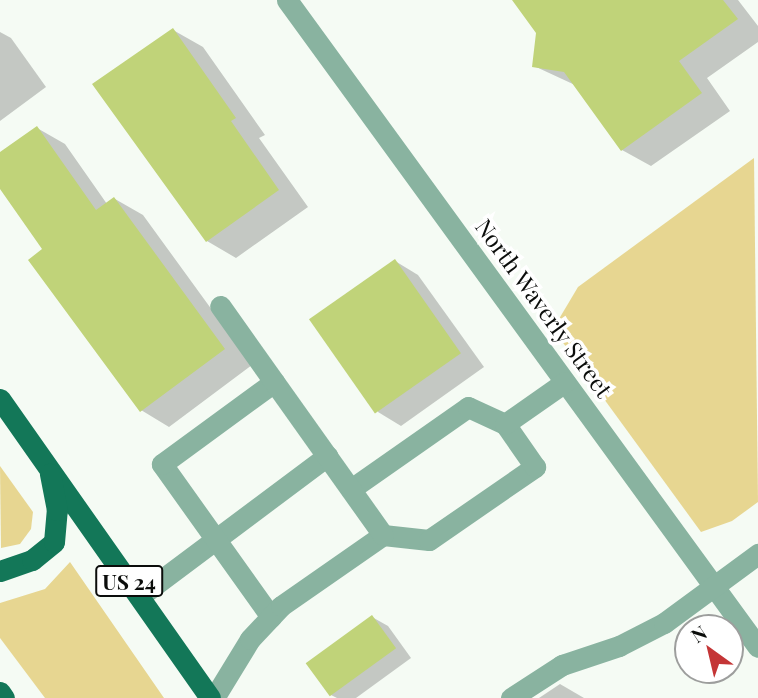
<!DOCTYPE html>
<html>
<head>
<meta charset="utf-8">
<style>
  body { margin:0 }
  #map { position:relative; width:758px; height:698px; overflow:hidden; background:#f5fbf4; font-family:"Playfair Display",serif }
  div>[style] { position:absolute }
  .green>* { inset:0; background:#e7d691 }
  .shadow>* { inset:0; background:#0003 }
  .building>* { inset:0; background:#c0d379; transform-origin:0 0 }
  .minor>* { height:21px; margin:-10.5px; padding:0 10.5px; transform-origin:10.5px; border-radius:10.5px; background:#89b3a0 }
  .major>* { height:21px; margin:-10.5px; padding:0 10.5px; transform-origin:10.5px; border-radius:10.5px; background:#137758 }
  span { translate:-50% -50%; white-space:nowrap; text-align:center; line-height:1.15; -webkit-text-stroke:7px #fff; paint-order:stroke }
  .shield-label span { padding:2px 5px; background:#fff; border:2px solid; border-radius:5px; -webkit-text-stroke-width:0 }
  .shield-label { font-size:21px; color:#0b0d0b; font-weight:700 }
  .street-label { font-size:23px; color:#0b0d0b }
  .north { position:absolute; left:674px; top:614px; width:70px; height:70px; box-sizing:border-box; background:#fff; border:2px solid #9d9e9d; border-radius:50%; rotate:326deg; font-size:19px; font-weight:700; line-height:28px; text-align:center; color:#0b0d0b }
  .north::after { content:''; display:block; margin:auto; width:24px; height:32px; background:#c43536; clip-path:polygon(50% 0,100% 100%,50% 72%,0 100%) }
</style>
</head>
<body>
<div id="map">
  <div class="green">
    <div style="clip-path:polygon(754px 158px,758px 502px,732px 521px,701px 532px,553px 329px,578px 287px)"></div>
    <div style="clip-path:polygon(0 466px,33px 512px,31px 529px,20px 544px,1px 548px)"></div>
    <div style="clip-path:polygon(70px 562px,164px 698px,45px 698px,0 638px,0 603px,45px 589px)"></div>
  </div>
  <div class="shadow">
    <div style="clip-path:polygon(518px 0,738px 0,758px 26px,758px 42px,707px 78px,730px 111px,651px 166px,622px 150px,575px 85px,534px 66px,538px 33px)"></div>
    <div style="clip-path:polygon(173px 30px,203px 47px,265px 135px,259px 138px,308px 207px,236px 258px,207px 241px)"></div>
    <div style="clip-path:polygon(0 32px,11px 38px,46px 87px,0 121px)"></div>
    <div style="clip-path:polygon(37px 128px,65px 144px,107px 204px,115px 199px,143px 215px,252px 365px,169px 427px,141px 410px,45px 250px,0 186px,0 154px)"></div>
    <div style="clip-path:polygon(395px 261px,418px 275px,484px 367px,401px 426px,378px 412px)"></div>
    <div style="clip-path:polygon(372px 617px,388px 626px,411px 658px,356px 698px,337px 698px,331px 695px)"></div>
    <div style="clip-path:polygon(560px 684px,584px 698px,539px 698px)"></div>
  </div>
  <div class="building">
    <div style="clip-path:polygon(512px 0,723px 0,738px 19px,679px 61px,702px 93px,621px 151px,564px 72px,532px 67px,536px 33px)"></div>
    <div style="clip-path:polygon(173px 28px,236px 118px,231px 121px,279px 190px,206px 242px,92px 84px)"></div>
    <div style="clip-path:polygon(37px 126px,96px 210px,114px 197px,225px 349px,140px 412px,28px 260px,42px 249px,0 189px,0 152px)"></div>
    <div style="left:395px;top:259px;width:115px;height:105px;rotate:55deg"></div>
    <div style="left:372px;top:615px;width:41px;height:82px;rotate:54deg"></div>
  </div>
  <div class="minor">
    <div style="left:287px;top:0;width:800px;rotate:53.95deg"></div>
    <div style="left:351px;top:489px;width:143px;rotate:-35deg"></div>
    <div style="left:468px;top:407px;width:41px;rotate:24.7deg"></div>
    <div style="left:383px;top:535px;width:46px;rotate:6.2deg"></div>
    <div style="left:429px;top:540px;width:129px;rotate:-34.6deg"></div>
    <div style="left:535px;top:467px;width:52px;rotate:-124.9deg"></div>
    <div style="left:505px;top:424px;width:73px;rotate:-35deg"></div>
    <div style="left:140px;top:596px;width:234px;rotate:-36.8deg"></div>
    <div style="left:271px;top:617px;width:188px;rotate:-125.5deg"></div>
    <div style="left:162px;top:464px;width:139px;rotate:-36.2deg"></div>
    <div style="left:214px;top:698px;width:69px;rotate:-58.6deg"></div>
    <div style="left:250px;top:639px;width:45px;rotate:-46.8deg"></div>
    <div style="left:281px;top:606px;width:124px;rotate:-34.8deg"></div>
    <div style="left:383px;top:535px;width:281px;rotate:-125.4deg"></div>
    <div style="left:511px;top:698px;width:61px;rotate:-32.9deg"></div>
    <div style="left:562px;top:665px;width:60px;rotate:-18.4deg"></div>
    <div style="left:619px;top:646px;width:51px;rotate:-27.1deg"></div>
    <div style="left:664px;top:623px;width:117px;rotate:-36.3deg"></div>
  </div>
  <div class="major">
    <div style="left:0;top:399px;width:365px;rotate:54.9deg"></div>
    <div style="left:0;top:571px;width:34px;rotate:-19deg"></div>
    <div style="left:32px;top:560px;width:28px;rotate:-39deg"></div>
    <div style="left:54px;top:542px;width:32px;rotate:-85deg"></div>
    <div style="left:57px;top:510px;width:37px;rotate:-101deg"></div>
    <div style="left:0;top:692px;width:7px;rotate:56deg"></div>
  </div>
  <div class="shield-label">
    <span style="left:129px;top:581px">US 24</span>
  </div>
  <div class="street-label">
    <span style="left:544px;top:308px;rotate:54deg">North Waverly Street</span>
  </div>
  <div class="north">N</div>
</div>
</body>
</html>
